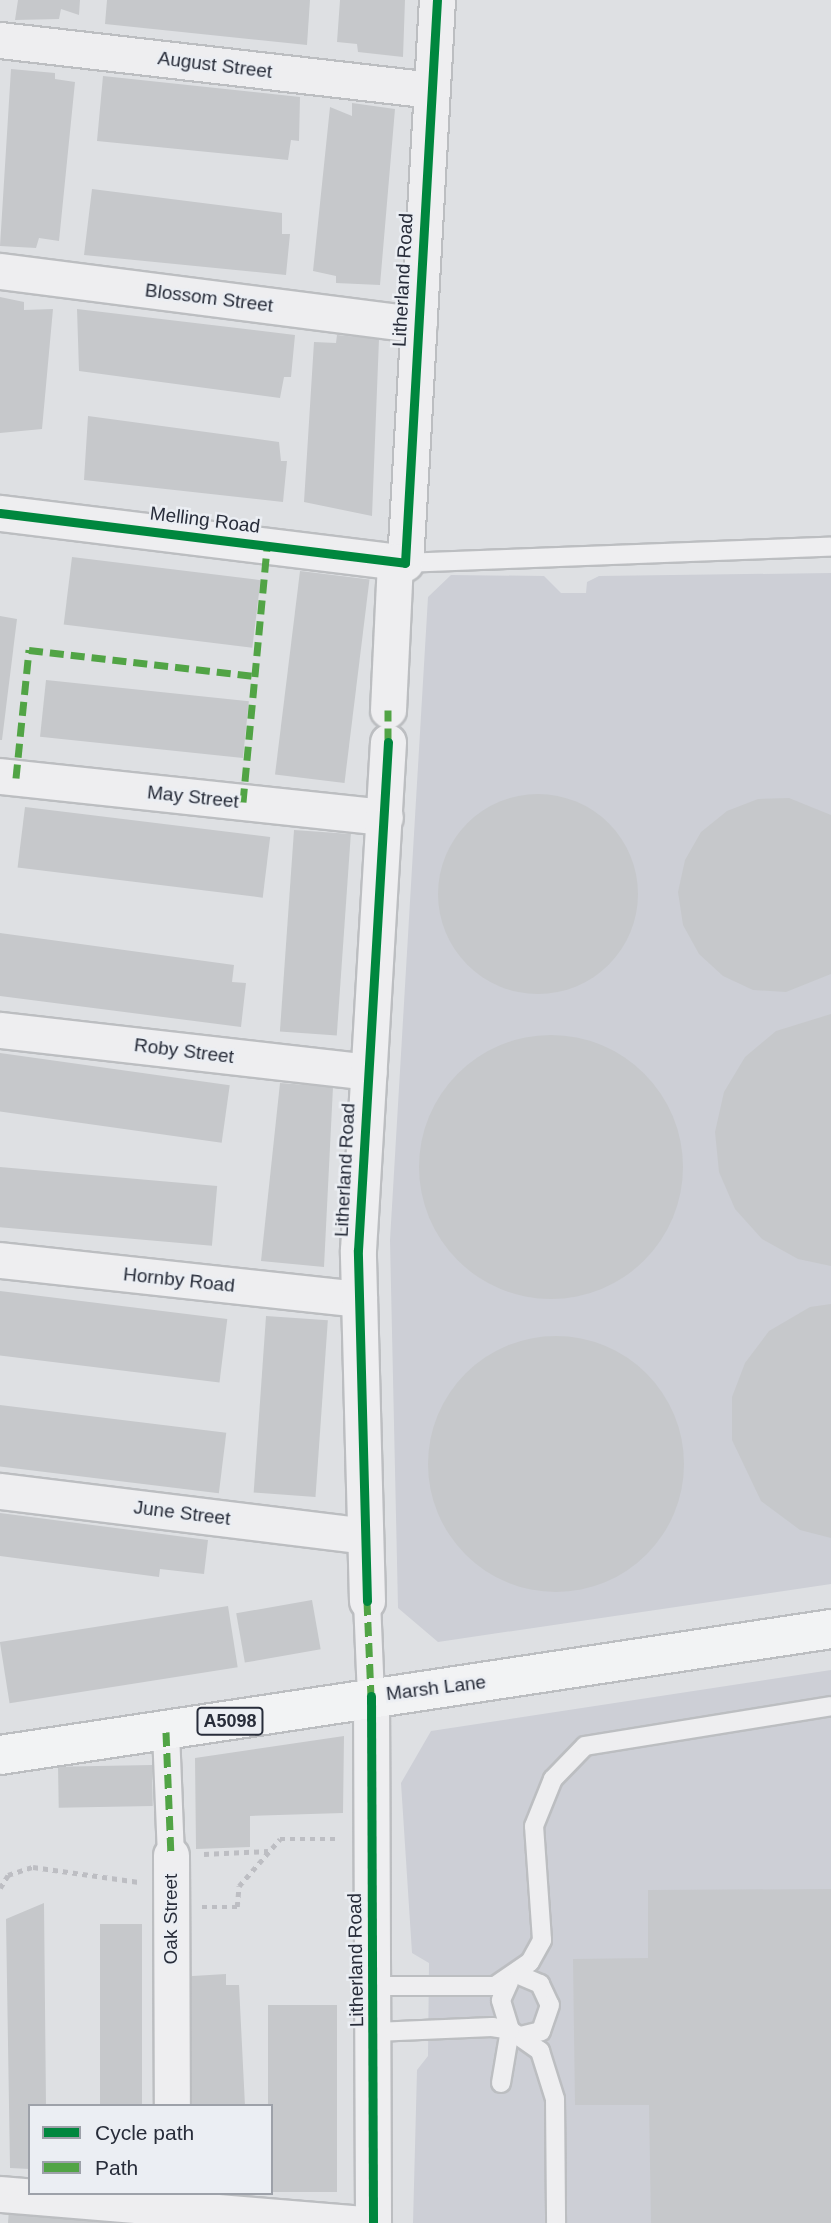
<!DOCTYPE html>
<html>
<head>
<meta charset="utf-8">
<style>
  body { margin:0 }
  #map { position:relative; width:831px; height:2223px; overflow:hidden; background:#dee0e3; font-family:Arial,sans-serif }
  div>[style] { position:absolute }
  .built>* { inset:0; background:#cdcfd6 }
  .building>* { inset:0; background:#c6c8cb; transform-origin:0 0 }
  .round { border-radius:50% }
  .path>* { height:4.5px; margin-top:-2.25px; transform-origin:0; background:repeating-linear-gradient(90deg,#bdbec3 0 5px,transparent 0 10px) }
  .roads { filter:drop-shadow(2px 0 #bcbec1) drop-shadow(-2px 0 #bcbec1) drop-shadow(0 2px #bcbec1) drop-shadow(0 -2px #bcbec1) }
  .service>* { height:18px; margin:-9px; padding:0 9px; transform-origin:9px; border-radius:9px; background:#eeeef0 }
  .pedestrian>* { height:26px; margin:-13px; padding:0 13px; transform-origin:13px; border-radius:13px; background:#eeeef0 }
  .minor>* { height:35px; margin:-17.5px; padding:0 17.5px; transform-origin:17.5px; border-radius:17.5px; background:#eeeef0 }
  .primary>* { height:38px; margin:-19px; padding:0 19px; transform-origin:19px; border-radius:19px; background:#f2f3f4 }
  .quiet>* { height:7px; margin-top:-3.5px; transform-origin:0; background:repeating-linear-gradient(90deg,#51a445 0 14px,transparent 0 21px) }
  .cycleway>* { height:9px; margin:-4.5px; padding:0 4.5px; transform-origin:4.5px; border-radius:4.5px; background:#00873e }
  span { translate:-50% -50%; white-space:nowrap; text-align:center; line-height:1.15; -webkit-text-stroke:5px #ebeef3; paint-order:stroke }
  .shield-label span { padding:2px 5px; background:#ebeef3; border:2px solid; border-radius:5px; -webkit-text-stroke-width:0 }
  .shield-label { font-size:18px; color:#282d3a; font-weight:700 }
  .street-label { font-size:19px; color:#282d3a }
  .legend { position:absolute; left:28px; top:2104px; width:245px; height:91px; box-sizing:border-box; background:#ebeef3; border:2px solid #9da1a9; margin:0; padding:9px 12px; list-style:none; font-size:21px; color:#282d3a }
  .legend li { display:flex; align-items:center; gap:14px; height:35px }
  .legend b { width:35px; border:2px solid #9da1a9 }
</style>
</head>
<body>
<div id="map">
  <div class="built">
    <div style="clip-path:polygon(831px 573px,831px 1584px,438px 1642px,398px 1608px,390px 1240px,428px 597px,451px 575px,544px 576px,561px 593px,586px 593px,587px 582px,599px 576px)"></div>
    <div style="clip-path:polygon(831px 1670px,831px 2223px,413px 2223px,417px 2070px,428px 2056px,429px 1963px,412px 1953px,401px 1783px,431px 1731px)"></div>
  </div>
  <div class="building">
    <div style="clip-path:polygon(18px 0,80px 0,79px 15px,61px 9px,59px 19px,15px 20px)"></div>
    <div style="clip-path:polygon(107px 0,310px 0,307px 45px,105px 24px)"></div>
    <div style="clip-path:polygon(340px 0,405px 0,403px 57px,358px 52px,357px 44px,337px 42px)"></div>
    <div style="clip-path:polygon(11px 69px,55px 73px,55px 79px,75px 82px,59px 241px,39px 238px,36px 248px,0 246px)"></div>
    <div style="clip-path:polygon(103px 76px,300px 97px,299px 141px,291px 140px,288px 160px,97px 141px)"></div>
    <div style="clip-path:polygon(352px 103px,395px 109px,380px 285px,336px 283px,336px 276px,313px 271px,330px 107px,352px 116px)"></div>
    <div style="clip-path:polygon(92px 189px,282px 213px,282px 234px,290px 234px,286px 275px,84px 255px)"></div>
    <div style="clip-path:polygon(0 297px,24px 302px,24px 310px,53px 309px,42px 429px,0 433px)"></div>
    <div style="clip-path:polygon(77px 309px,295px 335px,291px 377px,284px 377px,280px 398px,79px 371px)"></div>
    <div style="clip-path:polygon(337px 335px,379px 339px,372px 516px,304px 502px,314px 342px,336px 343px)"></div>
    <div style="clip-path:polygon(88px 416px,279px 442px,281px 461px,287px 461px,283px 502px,84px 480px)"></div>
    <div style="left:72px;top:557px;width:190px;height:68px;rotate:7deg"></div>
    <div style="left:300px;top:571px;width:70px;height:205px;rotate:7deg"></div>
    <div style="clip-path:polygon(0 616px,17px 619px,2px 740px,0 740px)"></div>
    <div style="left:46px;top:680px;width:204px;height:57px;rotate:6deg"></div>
    <div class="round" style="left:438px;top:794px;width:200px;height:200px"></div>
    <div style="clip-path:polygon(789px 798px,831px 815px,831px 974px,786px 992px,753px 990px,723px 976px,699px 954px,683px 925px,678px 892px,685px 860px,701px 832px,727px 811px,758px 799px)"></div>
    <div style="left:25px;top:807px;width:247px;height:61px;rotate:7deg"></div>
    <div style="left:294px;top:830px;width:57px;height:202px;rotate:4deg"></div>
    <div style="clip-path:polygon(0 933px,234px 965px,232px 982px,246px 983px,241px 1027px,0 996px)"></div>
    <div style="clip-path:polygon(831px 1014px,831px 1266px,798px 1259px,762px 1239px,735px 1209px,719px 1172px,715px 1132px,724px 1092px,745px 1057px,776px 1031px)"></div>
    <div class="round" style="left:419px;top:1035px;width:264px;height:264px"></div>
    <div style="left:0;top:1053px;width:232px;height:58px;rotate:8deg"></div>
    <div style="clip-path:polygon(280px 1083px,333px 1087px,324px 1267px,261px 1261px)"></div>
    <div style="left:0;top:1167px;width:218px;height:60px;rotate:5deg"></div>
    <div style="left:0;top:1291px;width:229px;height:64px;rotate:7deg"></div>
    <div style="clip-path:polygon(831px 1304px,831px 1538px,800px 1530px,761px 1501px,732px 1440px,732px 1397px,745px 1363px,769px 1331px,810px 1307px)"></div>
    <div style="left:266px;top:1316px;width:62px;height:177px;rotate:4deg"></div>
    <div class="round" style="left:428px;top:1336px;width:256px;height:256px"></div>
    <div style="left:0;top:1405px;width:228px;height:61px;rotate:7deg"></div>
    <div style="clip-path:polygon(0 1513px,208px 1540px,204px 1574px,160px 1569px,159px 1577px,0 1556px)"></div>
    <div style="left:312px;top:1600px;width:50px;height:77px;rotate:80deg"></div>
    <div style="left:228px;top:1606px;width:62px;height:231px;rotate:81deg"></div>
    <div style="clip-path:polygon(344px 1736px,343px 1813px,250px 1816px,250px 1847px,196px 1849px,195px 1758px)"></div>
    <div style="left:152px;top:1765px;width:41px;height:94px;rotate:89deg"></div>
    <div style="clip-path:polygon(831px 1889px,831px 2223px,651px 2223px,649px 2105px,575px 2105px,573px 1959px,648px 1958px,648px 1890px)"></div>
    <div style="clip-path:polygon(44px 1903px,46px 2106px,30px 2106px,30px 2169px,10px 2168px,6px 1919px)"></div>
    <div style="left:100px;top:1924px;width:42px;height:182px"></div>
    <div style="clip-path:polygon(226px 1974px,226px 1985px,239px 1985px,245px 2106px,182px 2106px,176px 1977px)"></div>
    <div style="left:268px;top:2005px;width:69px;height:187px"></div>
    <div style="clip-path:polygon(9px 2209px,185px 2223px,8px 2223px)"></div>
  </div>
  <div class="path">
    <div style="left:204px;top:1854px;width:64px;rotate:-2.7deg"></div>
    <div style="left:0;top:1888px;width:15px;rotate:-58deg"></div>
    <div style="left:8px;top:1875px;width:26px;rotate:-18deg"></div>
    <div style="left:33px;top:1867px;width:107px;rotate:8.1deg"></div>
    <div style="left:202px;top:1907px;width:35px"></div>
    <div style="left:237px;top:1907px;width:21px;rotate:-85deg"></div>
    <div style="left:239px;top:1886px;width:62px;rotate:-48.9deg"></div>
    <div style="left:280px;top:1839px;width:59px"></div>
  </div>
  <div class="roads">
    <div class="service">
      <div style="left:405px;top:563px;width:426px;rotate:-2.2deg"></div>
      <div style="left:519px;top:1975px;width:23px;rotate:23deg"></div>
      <div style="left:540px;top:1984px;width:23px;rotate:65deg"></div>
      <div style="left:550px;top:2005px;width:28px;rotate:109deg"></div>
      <div style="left:541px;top:2031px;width:21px;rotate:166deg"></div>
      <div style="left:375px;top:1986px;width:120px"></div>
      <div style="left:495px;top:1986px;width:42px;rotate:-34.4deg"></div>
      <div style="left:530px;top:1962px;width:25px;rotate:-61deg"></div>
      <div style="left:542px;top:1940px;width:114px;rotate:-94deg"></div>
      <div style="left:534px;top:1826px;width:51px;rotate:-68deg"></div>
      <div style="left:553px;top:1779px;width:46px;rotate:-45.9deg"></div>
      <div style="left:585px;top:1746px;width:249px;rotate:-9.2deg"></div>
      <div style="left:375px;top:2032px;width:117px;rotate:-2.4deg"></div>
      <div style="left:492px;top:2027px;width:18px;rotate:9deg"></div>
      <div style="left:510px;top:2030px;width:37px;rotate:35deg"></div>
      <div style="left:540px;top:2051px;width:50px;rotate:72.6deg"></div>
      <div style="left:555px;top:2099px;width:124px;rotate:89.5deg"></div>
      <div style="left:501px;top:2083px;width:54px;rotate:-80.4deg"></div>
      <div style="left:510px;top:2030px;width:31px;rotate:-107deg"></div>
      <div style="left:501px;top:2000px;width:20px;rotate:-66deg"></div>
    </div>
    <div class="pedestrian">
      <div style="left:367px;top:1601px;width:95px;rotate:87.6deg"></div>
      <div style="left:166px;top:1732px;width:123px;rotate:87.7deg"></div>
    </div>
    <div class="minor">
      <div style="left:0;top:40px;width:433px;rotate:6.6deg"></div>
      <div style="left:0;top:271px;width:422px;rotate:7.3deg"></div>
      <div style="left:0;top:513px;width:408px;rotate:7deg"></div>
      <div style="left:405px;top:563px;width:564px;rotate:-86.75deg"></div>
      <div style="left:388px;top:710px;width:149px;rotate:-87.3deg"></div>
      <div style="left:0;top:776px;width:387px;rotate:6.1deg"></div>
      <div style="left:0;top:1030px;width:371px;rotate:6.5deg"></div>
      <div style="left:0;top:1260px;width:361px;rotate:6.2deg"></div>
      <div style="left:0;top:1491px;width:367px;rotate:7deg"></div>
      <div style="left:367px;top:1601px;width:351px;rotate:-91.5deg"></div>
      <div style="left:358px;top:1250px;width:509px;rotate:-86.62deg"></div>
      <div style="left:371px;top:1696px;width:527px;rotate:89.78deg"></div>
      <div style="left:171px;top:1855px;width:251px;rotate:89.8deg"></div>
      <div style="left:0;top:2194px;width:356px;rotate:4.7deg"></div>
    </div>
    <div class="primary">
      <div style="left:0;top:1755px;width:840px;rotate:-8.62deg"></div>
    </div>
  </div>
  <div class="quiet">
    <div style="left:388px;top:742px;width:32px;rotate:-90deg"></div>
    <div style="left:16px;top:778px;width:129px;rotate:-84.2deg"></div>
    <div style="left:29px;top:650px;width:227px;rotate:6.6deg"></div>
    <div style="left:243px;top:802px;width:257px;rotate:-84.6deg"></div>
    <div style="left:367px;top:1601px;width:95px;rotate:87.6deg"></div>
    <div style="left:166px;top:1732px;width:123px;rotate:87.7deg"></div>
  </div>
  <div class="cycleway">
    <div style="left:0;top:513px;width:408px;rotate:7deg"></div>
    <div style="left:405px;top:563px;width:564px;rotate:-86.75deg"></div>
    <div style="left:367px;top:1601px;width:351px;rotate:-91.5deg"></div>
    <div style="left:358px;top:1250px;width:509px;rotate:-86.62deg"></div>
    <div style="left:371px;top:1696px;width:527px;rotate:89.78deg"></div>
  </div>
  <div class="shield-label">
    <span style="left:230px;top:1721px">A5098</span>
  </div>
  <div class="street-label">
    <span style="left:215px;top:65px;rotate:7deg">August Street</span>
    <span style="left:403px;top:280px;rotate:-87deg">Litherland Road</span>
    <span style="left:209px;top:298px;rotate:7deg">Blossom Street</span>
    <span style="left:205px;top:520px;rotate:7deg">Melling Road</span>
    <span style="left:193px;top:797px;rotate:6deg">May Street</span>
    <span style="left:184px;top:1051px;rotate:7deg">Roby Street</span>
    <span style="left:345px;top:1170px;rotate:-87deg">Litherland Road</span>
    <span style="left:179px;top:1280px;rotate:6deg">Hornby Road</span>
    <span style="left:182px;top:1513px;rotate:7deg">June Street</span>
    <span style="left:436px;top:1688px;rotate:-7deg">Marsh Lane</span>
    <span style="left:171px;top:1919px;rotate:-90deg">Oak Street</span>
    <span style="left:356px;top:1960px;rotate:-91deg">Litherland Road</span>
  </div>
  <ul class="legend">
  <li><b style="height:9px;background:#00873e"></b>Cycle path</li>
  <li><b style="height:9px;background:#51a445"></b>Path</li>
  </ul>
</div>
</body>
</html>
